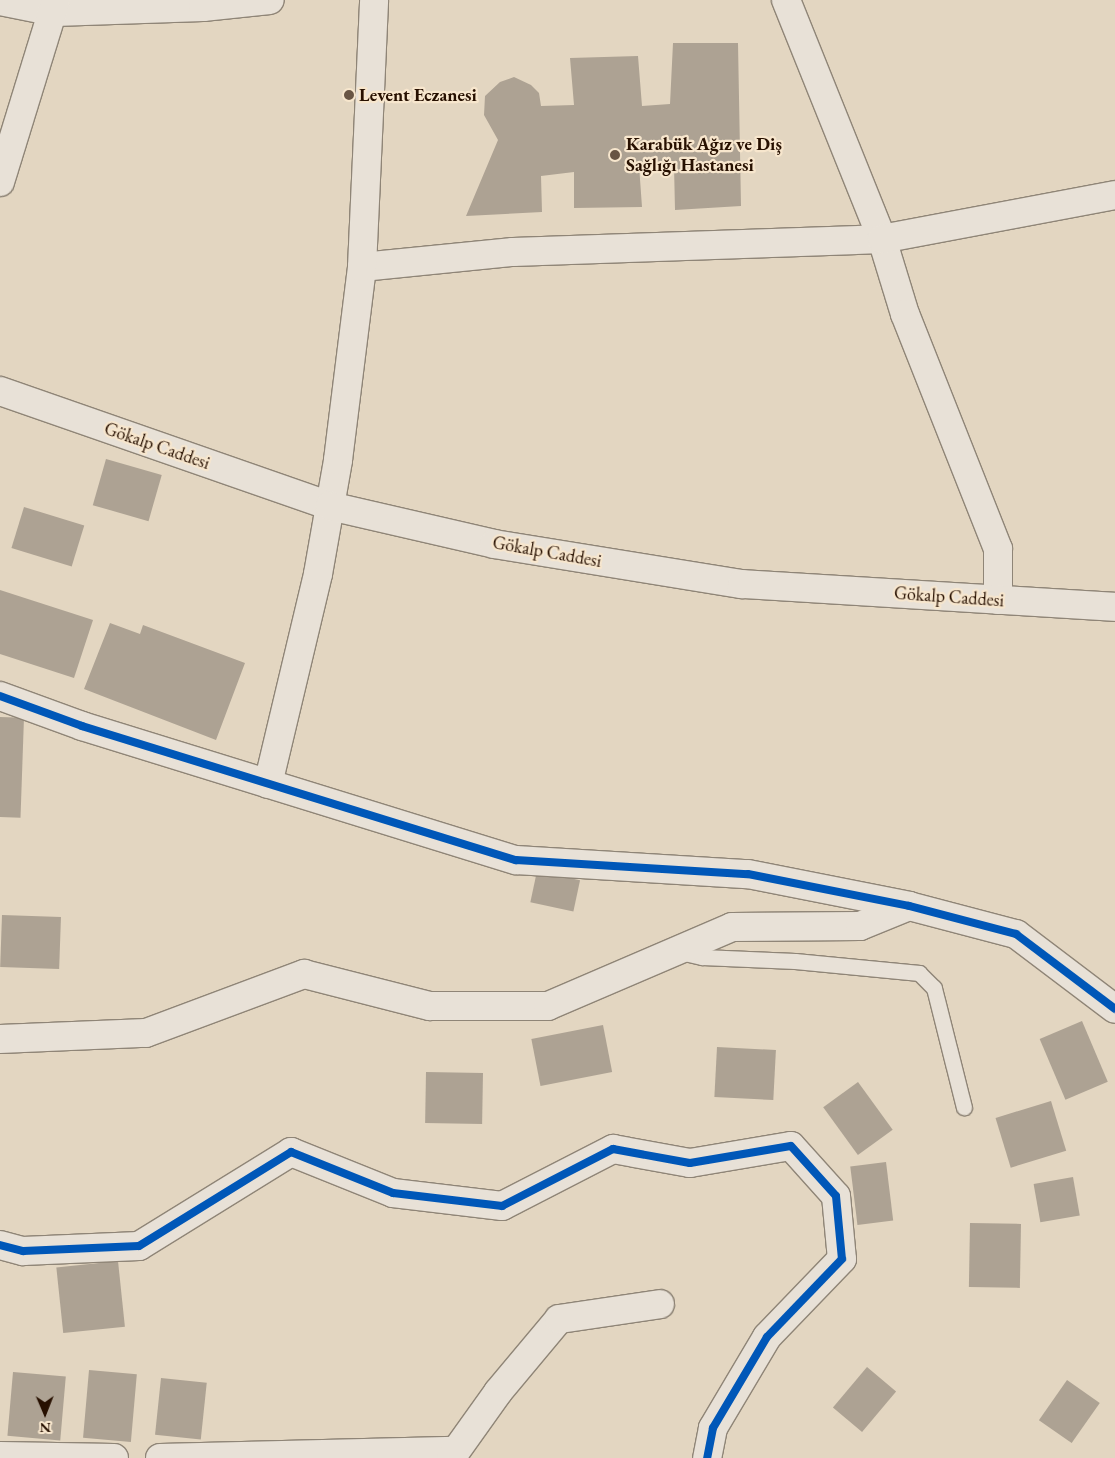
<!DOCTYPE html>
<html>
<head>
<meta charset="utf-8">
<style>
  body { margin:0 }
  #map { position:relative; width:1115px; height:1458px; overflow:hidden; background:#e3d6c1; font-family:"EB Garamond",serif }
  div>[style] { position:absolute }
  .building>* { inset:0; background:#ada293; transform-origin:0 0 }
  .roads { filter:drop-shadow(1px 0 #8f8577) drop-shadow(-1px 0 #8f8577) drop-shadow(0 1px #8f8577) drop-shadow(0 -1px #8f8577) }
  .lane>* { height:15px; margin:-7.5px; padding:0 7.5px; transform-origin:7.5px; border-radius:7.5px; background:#e8e1d7 }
  .street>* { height:28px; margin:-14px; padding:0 14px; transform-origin:14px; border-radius:14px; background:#e8e1d7 }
  .secondary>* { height:28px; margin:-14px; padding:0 14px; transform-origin:14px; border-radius:14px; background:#e8e1d7 }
  .cycleway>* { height:8px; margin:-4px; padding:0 4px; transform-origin:4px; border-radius:4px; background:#0057b8 }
  .dots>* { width:14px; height:14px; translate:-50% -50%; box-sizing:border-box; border:2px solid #f7e6cd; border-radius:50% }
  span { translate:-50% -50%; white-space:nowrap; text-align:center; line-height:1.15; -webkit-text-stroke:4.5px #f7e6cd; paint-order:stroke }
  .poi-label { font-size:18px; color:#271000; font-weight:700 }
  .left { translate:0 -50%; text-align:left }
  .street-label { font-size:18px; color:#271000 }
  .north { position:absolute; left:20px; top:1388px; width:50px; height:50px; -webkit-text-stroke:4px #f7e6cd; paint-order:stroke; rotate:179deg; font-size:14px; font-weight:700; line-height:20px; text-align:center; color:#271000 }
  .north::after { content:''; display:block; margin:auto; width:18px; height:22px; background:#271000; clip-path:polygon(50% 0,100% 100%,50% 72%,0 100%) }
</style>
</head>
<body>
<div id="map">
  <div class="building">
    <div style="clip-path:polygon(673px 43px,738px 43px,741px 206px,675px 210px,674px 166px,639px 165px,642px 207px,574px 208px,574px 172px,541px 176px,542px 212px,466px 216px,498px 140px,484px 115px,485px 96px,500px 82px,514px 77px,531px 85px,539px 93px,541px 106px,574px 105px,570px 58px,638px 56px,642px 106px,670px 104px)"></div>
    <div style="left:106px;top:459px;width:58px;height:48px;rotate:16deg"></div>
    <div style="left:24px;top:507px;width:63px;height:43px;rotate:17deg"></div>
    <div style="clip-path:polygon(0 590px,93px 620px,74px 678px,0 654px)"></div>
    <div style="clip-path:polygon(110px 623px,140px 634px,143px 625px,245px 663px,216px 740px,84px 689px)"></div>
    <div style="left:0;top:717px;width:24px;height:100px;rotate:2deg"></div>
    <div style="left:537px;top:871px;width:44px;height:32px;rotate:12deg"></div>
    <div style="left:2px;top:915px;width:59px;height:52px;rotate:2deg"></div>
    <div style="left:1082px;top:1021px;width:66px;height:46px;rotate:67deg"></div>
    <div style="left:603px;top:1025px;width:48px;height:73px;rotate:79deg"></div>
    <div style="left:717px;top:1047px;width:59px;height:50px;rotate:3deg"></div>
    <div style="left:426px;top:1072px;width:57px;height:51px;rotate:1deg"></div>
    <div style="left:858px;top:1082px;width:59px;height:43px;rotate:54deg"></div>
    <div style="left:1051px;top:1101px;width:52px;height:58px;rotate:73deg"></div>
    <div style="left:886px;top:1162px;width:59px;height:36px;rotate:83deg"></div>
    <div style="left:1073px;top:1177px;width:39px;height:40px;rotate:80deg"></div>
    <div style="left:970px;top:1223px;width:51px;height:64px;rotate:1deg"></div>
    <div style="left:118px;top:1261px;width:66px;height:62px;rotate:84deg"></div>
    <div style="left:867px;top:1367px;width:38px;height:53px;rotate:40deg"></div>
    <div style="left:89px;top:1370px;width:48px;height:68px;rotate:5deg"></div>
    <div style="left:13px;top:1372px;width:53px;height:64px;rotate:5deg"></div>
    <div style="left:161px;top:1378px;width:46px;height:57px;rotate:6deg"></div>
    <div style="left:1067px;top:1380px;width:40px;height:49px;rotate:35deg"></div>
  </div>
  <div class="roads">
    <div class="lane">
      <div style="left:680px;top:952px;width:23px;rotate:13deg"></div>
      <div style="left:702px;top:957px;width:93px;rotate:2.5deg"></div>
      <div style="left:795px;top:961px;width:125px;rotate:5.5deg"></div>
      <div style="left:919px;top:973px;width:21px;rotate:45deg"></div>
      <div style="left:934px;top:988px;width:123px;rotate:75.9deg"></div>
    </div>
    <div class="street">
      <div style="left:786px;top:0;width:258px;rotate:68.1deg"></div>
      <div style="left:882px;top:239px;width:78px;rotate:73deg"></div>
      <div style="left:905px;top:314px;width:253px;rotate:68.4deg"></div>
      <div style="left:998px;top:549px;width:51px;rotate:90deg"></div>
      <div style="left:0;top:1px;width:56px;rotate:11.3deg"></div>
      <div style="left:55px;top:12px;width:148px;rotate:-1.9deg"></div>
      <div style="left:203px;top:7px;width:67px;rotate:-6deg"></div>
      <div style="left:0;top:182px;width:190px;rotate:-72.9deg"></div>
      <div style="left:362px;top:267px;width:152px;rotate:-5.7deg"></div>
      <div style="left:513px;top:252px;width:369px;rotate:-2deg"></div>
      <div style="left:882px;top:239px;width:237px;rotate:-10.7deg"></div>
      <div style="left:0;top:696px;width:87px;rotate:20.1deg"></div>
      <div style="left:82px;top:726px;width:454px;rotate:17.2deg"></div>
      <div style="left:516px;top:860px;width:232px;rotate:3.5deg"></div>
      <div style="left:748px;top:874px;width:164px;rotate:11.2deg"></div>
      <div style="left:909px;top:906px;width:111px;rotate:14.7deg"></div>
      <div style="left:1016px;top:934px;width:124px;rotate:37.1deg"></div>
      <div style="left:268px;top:784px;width:216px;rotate:-76.6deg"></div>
      <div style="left:318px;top:574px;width:116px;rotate:-80deg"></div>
      <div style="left:338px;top:460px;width:194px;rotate:-82.9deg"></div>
      <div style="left:362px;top:267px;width:267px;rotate:-87.4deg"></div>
      <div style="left:0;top:1039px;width:146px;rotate:-2.4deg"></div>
      <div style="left:146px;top:1033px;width:169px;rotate:-20.5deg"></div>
      <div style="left:304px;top:974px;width:130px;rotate:14.3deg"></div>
      <div style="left:430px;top:1006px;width:118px"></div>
      <div style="left:548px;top:1006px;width:200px;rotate:-23.2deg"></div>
      <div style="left:732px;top:927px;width:128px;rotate:-0.4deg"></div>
      <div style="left:860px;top:926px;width:53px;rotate:-22.2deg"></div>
      <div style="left:0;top:1245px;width:24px;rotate:15deg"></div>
      <div style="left:23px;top:1251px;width:116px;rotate:-2.5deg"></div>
      <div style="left:139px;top:1246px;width:179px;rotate:-31.7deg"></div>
      <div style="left:291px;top:1152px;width:110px;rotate:21.9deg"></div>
      <div style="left:393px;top:1193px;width:110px;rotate:6.8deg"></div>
      <div style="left:502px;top:1206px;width:125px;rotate:-27.2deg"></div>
      <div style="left:613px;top:1149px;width:78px;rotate:10.3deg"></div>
      <div style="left:690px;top:1163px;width:102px;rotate:-9.6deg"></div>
      <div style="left:791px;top:1146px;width:67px;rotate:48deg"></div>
      <div style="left:836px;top:1196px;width:63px;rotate:84.6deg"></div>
      <div style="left:842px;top:1259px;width:108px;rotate:133.9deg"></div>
      <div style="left:767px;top:1337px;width:106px;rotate:120.7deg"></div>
      <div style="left:713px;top:1428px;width:31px;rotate:101deg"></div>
      <div style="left:0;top:1456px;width:114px;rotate:1deg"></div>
      <div style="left:160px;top:1458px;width:296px;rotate:-1.4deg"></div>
      <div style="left:451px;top:1458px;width:81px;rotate:-54.5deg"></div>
      <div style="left:498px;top:1392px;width:95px;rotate:-50.1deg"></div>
      <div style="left:559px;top:1319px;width:102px;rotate:-8.4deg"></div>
    </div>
    <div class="secondary">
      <div style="left:0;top:391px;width:349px;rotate:19.2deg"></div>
      <div style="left:330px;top:506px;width:168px;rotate:13deg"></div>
      <div style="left:494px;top:544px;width:251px;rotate:9.2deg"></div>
      <div style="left:742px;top:584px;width:374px;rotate:3.5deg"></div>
    </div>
  </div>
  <div class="cycleway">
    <div style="left:0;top:696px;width:87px;rotate:20.1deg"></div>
    <div style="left:82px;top:726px;width:454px;rotate:17.2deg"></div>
    <div style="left:516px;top:860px;width:232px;rotate:3.5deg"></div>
    <div style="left:748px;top:874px;width:164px;rotate:11.2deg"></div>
    <div style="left:909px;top:906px;width:111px;rotate:14.7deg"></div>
    <div style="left:1016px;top:934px;width:124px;rotate:37.1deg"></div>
    <div style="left:0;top:1245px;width:24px;rotate:15deg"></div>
    <div style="left:23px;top:1251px;width:116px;rotate:-2.5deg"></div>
    <div style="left:139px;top:1246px;width:179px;rotate:-31.7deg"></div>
    <div style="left:291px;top:1152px;width:110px;rotate:21.9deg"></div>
    <div style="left:393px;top:1193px;width:110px;rotate:6.8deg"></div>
    <div style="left:502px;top:1206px;width:125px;rotate:-27.2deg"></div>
    <div style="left:613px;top:1149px;width:78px;rotate:10.3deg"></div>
    <div style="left:690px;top:1163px;width:102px;rotate:-9.6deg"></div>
    <div style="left:791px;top:1146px;width:67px;rotate:48deg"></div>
    <div style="left:836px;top:1196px;width:63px;rotate:84.6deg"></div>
    <div style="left:842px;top:1259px;width:108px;rotate:133.9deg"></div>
    <div style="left:767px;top:1337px;width:106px;rotate:120.7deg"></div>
    <div style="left:713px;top:1428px;width:31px;rotate:101deg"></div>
  </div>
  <div class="dots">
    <div style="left:349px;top:95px;background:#695544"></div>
    <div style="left:615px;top:155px;background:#695544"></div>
  </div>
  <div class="poi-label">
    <span class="left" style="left:359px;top:95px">Levent Eczanesi</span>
    <span class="left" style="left:626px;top:155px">Karabük Ağız ve Diş<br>Sağlığı Hastanesi</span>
  </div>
  <div class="street-label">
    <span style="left:157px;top:446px;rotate:19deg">Gökalp Caddesi</span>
    <span style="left:547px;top:552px;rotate:10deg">Gökalp Caddesi</span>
    <span style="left:949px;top:597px;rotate:4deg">Gökalp Caddesi</span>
  </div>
  <div class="north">N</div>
</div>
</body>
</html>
